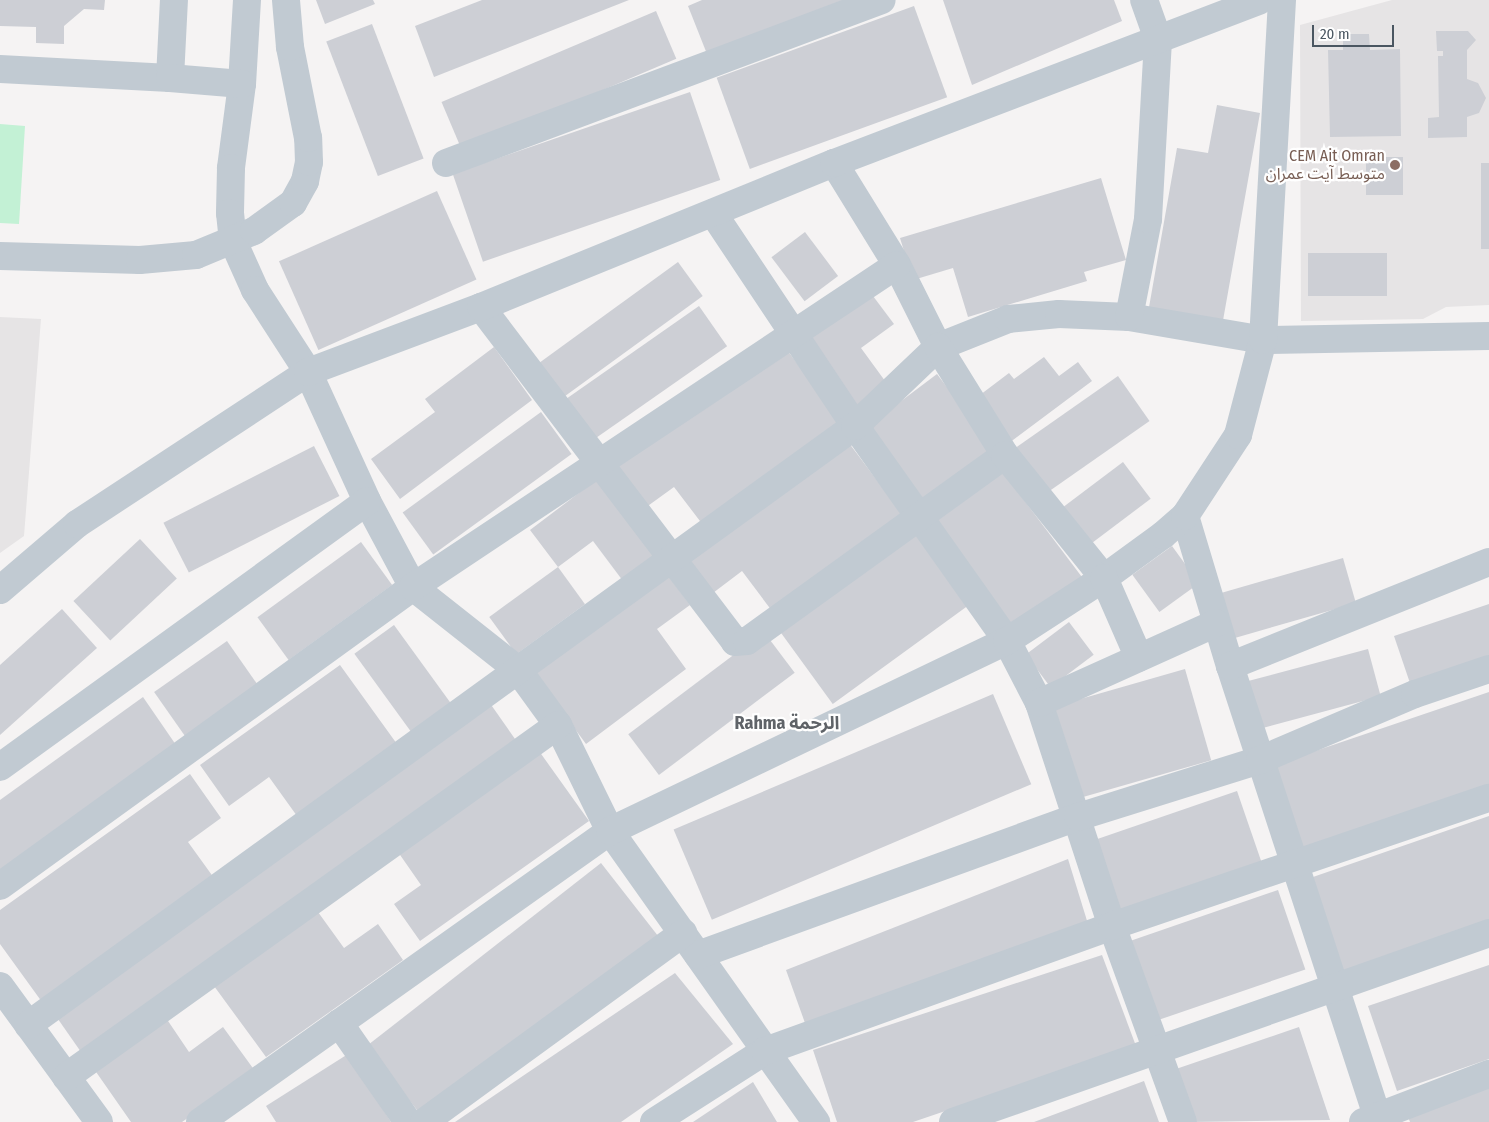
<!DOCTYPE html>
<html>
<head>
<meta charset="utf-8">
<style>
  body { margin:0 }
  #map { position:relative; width:1489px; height:1122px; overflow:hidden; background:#f5f3f3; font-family:"Fira Sans Condensed","Noto Sans Arabic",sans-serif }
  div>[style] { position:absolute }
  .education>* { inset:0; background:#e6e4e5 }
  .green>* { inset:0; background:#c3f1d5 }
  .building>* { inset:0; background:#cdcfd5; transform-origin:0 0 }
  .street>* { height:28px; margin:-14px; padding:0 14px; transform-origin:14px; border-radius:14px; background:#c1cad2 }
  .dots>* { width:14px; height:14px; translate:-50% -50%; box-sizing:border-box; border:2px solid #fff; border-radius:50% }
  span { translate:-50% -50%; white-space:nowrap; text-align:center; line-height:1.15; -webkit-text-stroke:4.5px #fff; paint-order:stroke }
  .education-label { font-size:16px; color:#785e54 }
  .right { translate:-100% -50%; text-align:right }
  .neighbourhood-label { font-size:18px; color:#5f6368; font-weight:700 }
  .scale { position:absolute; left:1312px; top:25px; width:82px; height:22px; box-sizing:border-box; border:2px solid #4a5661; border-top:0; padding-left:6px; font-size:15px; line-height:18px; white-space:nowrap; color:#4a5661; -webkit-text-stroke:4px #fff; paint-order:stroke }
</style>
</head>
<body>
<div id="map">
  <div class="education">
    <div style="clip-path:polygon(1392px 0,1489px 0,1489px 305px,1446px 307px,1423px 319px,1301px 321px,1300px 25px)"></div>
    <div style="clip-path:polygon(0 317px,41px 319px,24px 536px,0 553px)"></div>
  </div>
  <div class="green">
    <div style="clip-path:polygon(0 124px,25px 126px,19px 224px,0 223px)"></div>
  </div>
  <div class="building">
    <div style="clip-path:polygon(0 0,105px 0,104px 10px,84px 9px,64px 26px,64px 44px,36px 43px,36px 27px,0 26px)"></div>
    <div style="clip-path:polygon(316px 0,373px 0,375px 4px,325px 24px)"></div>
    <div style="clip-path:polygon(482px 0,629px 0,434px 77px,415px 26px)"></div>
    <div style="clip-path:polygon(702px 0,845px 0,707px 54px,688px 6px)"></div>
    <div style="clip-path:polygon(943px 0,1114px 0,1122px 21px,972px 85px)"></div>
    <div style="left:914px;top:6px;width:97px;height:210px;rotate:70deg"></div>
    <div style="left:656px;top:11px;width:52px;height:233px;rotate:67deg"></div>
    <div style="left:372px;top:24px;width:144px;height:49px;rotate:69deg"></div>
    <div style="clip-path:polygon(1436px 31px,1468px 31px,1476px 40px,1467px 50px,1467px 79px,1478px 83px,1486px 98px,1479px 113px,1467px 117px,1467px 137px,1428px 138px,1428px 118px,1439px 117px,1438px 56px,1443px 56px,1443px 51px,1437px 51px)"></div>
    <div style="clip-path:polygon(1343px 34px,1369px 34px,1370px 50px,1400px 49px,1401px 136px,1330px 137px,1328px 50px,1343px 50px)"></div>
    <div style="left:690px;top:92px;width:93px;height:251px;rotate:71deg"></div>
    <div style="clip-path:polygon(1217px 105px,1260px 113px,1222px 326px,1148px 313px,1177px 148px,1208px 153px)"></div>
    <div style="left:1403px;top:157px;width:38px;height:37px;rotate:90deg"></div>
    <div style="left:1481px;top:163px;width:8px;height:86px"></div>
    <div style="clip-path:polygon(1101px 178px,1126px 260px,1084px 272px,1087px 281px,968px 317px,953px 268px,913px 280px,900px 238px)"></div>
    <div style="left:437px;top:191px;width:97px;height:173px;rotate:66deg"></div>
    <div style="left:805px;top:232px;width:55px;height:42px;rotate:53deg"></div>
    <div style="left:1387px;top:253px;width:43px;height:79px;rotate:90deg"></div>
    <div style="left:678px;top:262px;width:42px;height:176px;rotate:54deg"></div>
    <div style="clip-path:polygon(867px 288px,894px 324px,861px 348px,888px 385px,853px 411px,800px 339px)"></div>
    <div style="left:699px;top:306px;width:49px;height:168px;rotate:55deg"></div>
    <div style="clip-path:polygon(782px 343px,841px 423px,703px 525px,674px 487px,645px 508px,615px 468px)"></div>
    <div style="clip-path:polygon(494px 347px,532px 400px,400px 499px,371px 459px,435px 412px,425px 399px)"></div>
    <div style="clip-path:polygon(1044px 357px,1059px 376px,1078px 362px,1092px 381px,1009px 443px,976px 398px,1009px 373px,1014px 379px)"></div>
    <div style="left:937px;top:374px;width:94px;height:93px;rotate:53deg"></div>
    <div style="left:1118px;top:376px;width:55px;height:130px;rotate:55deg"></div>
    <div style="left:541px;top:412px;width:52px;height:171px;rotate:54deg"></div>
    <div style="clip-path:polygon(846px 439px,902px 514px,772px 611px,742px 571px,709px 596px,683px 561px)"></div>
    <div style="left:314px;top:446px;width:56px;height:169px;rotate:63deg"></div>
    <div style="left:1123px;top:462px;width:46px;height:81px;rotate:53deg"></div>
    <div style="left:999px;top:467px;width:139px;height:85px;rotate:53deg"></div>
    <div style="clip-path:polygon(600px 477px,658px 555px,623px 581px,593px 541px,558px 567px,530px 530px)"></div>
    <div style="left:915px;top:528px;width:94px;height:170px;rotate:54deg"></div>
    <div style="left:140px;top:539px;width:54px;height:91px;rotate:47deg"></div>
    <div style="left:361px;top:542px;width:53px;height:128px;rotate:54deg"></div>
    <div style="left:1172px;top:546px;width:46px;height:49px;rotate:54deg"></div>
    <div style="left:1343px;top:558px;width:47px;height:126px;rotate:74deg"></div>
    <div style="left:558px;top:567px;width:46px;height:85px;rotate:54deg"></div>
    <div style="clip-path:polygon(664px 570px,690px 605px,657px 629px,686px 669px,586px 744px,531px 669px)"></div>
    <div style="clip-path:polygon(1489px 604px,1489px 663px,1412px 689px,1394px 636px)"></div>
    <div style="clip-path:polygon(62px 609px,97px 648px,0 735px,0 665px)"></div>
    <div style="left:1069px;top:622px;width:41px;height:54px;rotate:53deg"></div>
    <div style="left:394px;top:625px;width:97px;height:49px;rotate:54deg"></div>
    <div style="left:764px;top:632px;width:51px;height:170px;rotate:53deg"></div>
    <div style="left:227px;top:641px;width:55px;height:89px;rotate:55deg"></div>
    <div style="left:1368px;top:649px;width:49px;height:125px;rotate:75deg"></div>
    <div style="clip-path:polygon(340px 665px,397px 744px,297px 816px,269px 777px,229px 806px,200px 765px)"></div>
    <div style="left:1185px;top:669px;width:95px;height:136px;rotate:74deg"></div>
    <div style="clip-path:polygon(1489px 692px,1489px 790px,1304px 853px,1274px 765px)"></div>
    <div style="left:993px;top:694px;width:98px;height:347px;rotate:67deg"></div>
    <div style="clip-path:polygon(143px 697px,176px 745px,0 870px,0 800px)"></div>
    <div style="left:487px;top:699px;width:55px;height:535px;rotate:55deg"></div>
    <div style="clip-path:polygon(539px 751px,589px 821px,420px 941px,394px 904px,421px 885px,398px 852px)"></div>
    <div style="clip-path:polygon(190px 774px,221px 818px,188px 842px,214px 878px,42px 1002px,0 944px,0 910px)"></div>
    <div style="left:1237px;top:791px;width:77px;height:153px;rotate:71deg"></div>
    <div style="clip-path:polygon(1489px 816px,1489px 922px,1343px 973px,1313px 877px)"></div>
    <div style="clip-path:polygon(1068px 859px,1088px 924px,805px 1023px,786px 970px)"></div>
    <div style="left:601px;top:863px;width:94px;height:297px;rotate:52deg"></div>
    <div style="left:1278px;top:890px;width:84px;height:158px;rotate:71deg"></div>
    <div style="clip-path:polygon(318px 912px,344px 948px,378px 924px,403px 960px,266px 1057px,214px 986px)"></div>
    <div style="clip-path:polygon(1102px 955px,1136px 1046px,913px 1122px,837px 1122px,813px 1050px)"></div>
    <div style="clip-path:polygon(1489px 965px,1489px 1059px,1397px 1091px,1368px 1006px)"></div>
    <div style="clip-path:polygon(675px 973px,733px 1044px,621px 1122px,455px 1122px)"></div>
    <div style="clip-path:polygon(166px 1018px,189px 1052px,223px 1027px,255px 1071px,182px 1122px,131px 1122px,94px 1069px)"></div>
    <div style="clip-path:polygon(1299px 1027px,1330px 1120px,1191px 1122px,1173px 1070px)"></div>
    <div style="clip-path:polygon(348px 1054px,391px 1122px,276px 1122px,266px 1106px)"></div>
    <div style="clip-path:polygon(1144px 1081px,1159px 1122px,1034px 1122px)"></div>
    <div style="clip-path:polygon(753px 1082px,777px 1122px,693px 1122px)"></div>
    <div style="clip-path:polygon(1489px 1086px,1489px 1122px,1410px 1122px,1407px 1114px)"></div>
  </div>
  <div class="street">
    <div style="left:247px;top:0;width:84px;rotate:93.4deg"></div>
    <div style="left:242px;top:84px;width:85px;rotate:97.5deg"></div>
    <div style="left:231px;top:168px;width:45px;rotate:91.3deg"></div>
    <div style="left:230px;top:213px;width:28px;rotate:84deg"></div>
    <div style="left:233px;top:241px;width:54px;rotate:65.8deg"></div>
    <div style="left:255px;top:290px;width:98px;rotate:57.1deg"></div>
    <div style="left:308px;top:372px;width:142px;rotate:65.4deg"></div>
    <div style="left:367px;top:501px;width:98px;rotate:61.9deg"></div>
    <div style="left:413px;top:587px;width:134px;rotate:38.3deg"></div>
    <div style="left:518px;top:670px;width:68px;rotate:54deg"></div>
    <div style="left:558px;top:725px;width:118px;rotate:63.9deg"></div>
    <div style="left:610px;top:831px;width:357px;rotate:54.7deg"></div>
    <div style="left:0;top:69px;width:170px;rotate:3deg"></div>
    <div style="left:170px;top:78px;width:78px;rotate:-87.1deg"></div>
    <div style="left:170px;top:78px;width:72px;rotate:4.8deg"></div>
    <div style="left:446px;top:163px;width:465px;rotate:-20.5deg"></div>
    <div style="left:834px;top:163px;width:120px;rotate:58.3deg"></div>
    <div style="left:897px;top:265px;width:92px;rotate:63.4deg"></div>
    <div style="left:938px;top:347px;width:75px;rotate:-21.8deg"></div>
    <div style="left:1008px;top:319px;width:51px;rotate:-5.6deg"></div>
    <div style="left:1059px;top:314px;width:70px;rotate:2.5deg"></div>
    <div style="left:1129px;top:317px;width:136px;rotate:9.7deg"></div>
    <div style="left:1263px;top:340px;width:226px;rotate:-1deg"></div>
    <div style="left:713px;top:213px;width:256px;rotate:56.3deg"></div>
    <div style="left:855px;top:426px;width:263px;rotate:54.7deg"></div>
    <div style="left:1007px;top:641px;width:70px;rotate:62.7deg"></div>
    <div style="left:1039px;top:703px;width:235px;rotate:71.9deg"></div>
    <div style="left:1112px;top:926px;width:208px;rotate:70.1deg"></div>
    <div style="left:0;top:256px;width:140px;rotate:1.6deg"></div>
    <div style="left:140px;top:260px;width:56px;rotate:-5.1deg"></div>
    <div style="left:196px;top:255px;width:63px;rotate:-22.5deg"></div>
    <div style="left:254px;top:231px;width:48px;rotate:-35.7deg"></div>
    <div style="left:293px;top:203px;width:25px;rotate:-61deg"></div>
    <div style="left:305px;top:181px;width:19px;rotate:-78deg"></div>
    <div style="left:309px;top:162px;width:24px;rotate:-92deg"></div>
    <div style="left:308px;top:138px;width:93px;rotate:-101.2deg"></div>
    <div style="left:290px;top:47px;width:47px;rotate:-94.9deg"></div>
    <div style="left:481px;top:307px;width:420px;rotate:52.8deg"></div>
    <div style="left:735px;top:642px;width:12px;rotate:-5deg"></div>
    <div style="left:747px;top:641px;width:318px;rotate:-35.8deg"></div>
    <div style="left:1129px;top:317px;width:100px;rotate:-79deg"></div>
    <div style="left:1148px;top:219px;width:180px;rotate:-86.8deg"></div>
    <div style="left:1158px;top:39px;width:41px;rotate:-109.7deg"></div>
    <div style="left:1185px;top:516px;width:157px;rotate:73.3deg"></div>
    <div style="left:1230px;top:666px;width:480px;rotate:71.9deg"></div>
    <div style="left:0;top:590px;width:101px;rotate:-40.6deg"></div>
    <div style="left:77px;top:524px;width:277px;rotate:-33.3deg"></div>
    <div style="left:308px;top:372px;width:185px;rotate:-20.6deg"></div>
    <div style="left:481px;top:307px;width:381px;rotate:-22.2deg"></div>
    <div style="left:834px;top:163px;width:456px;rotate:-20.9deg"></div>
    <div style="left:1230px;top:666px;width:279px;rotate:-21.9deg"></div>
    <div style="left:1039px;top:703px;width:194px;rotate:-24.3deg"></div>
    <div style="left:0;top:767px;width:453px;rotate:-35.9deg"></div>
    <div style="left:0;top:886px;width:510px;rotate:-35.9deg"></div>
    <div style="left:413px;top:587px;width:581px;rotate:-33.64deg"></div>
    <div style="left:698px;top:955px;width:404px;rotate:-20deg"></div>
    <div style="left:1078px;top:817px;width:191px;rotate:-17.4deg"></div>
    <div style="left:1260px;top:760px;width:168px;rotate:-23.1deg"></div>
    <div style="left:1415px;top:694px;width:78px;rotate:-18.7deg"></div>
    <div style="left:0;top:986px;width:168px;rotate:53.9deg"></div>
    <div style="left:339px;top:1023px;width:121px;rotate:55.1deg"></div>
    <div style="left:28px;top:1025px;width:1021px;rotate:-35.92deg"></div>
    <div style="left:855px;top:426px;width:115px;rotate:-43.6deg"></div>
    <div style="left:938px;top:347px;width:127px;rotate:58.2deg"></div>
    <div style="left:1005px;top:455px;width:158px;rotate:51.2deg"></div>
    <div style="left:1104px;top:578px;width:73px;rotate:-36.1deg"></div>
    <div style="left:1163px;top:535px;width:29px;rotate:-41deg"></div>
    <div style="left:1185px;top:516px;width:97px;rotate:-56.8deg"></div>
    <div style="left:1238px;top:435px;width:98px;rotate:-75.3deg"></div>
    <div style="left:1263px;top:340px;width:341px;rotate:-86.8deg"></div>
    <div style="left:66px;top:1077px;width:605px;rotate:-35.58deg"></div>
    <div style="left:200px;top:1122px;width:503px;rotate:-35.37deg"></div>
    <div style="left:610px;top:831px;width:440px;rotate:-25.6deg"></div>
    <div style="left:1007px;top:641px;width:116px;rotate:-33deg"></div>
    <div style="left:1104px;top:578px;width:87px;rotate:66.4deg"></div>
    <div style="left:424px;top:1122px;width:321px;rotate:-36.1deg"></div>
    <div style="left:654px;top:1122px;width:132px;rotate:-32.6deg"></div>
    <div style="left:765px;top:1051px;width:369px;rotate:-19.8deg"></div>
    <div style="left:1112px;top:926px;width:398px;rotate:-18.8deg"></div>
    <div style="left:953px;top:1122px;width:568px;rotate:-19.42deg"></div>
    <div style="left:1363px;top:1122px;width:135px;rotate:-20.9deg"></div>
  </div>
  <div class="dots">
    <div style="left:1395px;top:165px;background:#8d6e63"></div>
  </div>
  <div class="education-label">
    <span class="right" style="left:1385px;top:165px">CEM Ait Omran<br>متوسط آيت عمران</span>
  </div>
  <div class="neighbourhood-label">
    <span style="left:787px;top:723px">Rahma الرحمة</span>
  </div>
  <div class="scale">20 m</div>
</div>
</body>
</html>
